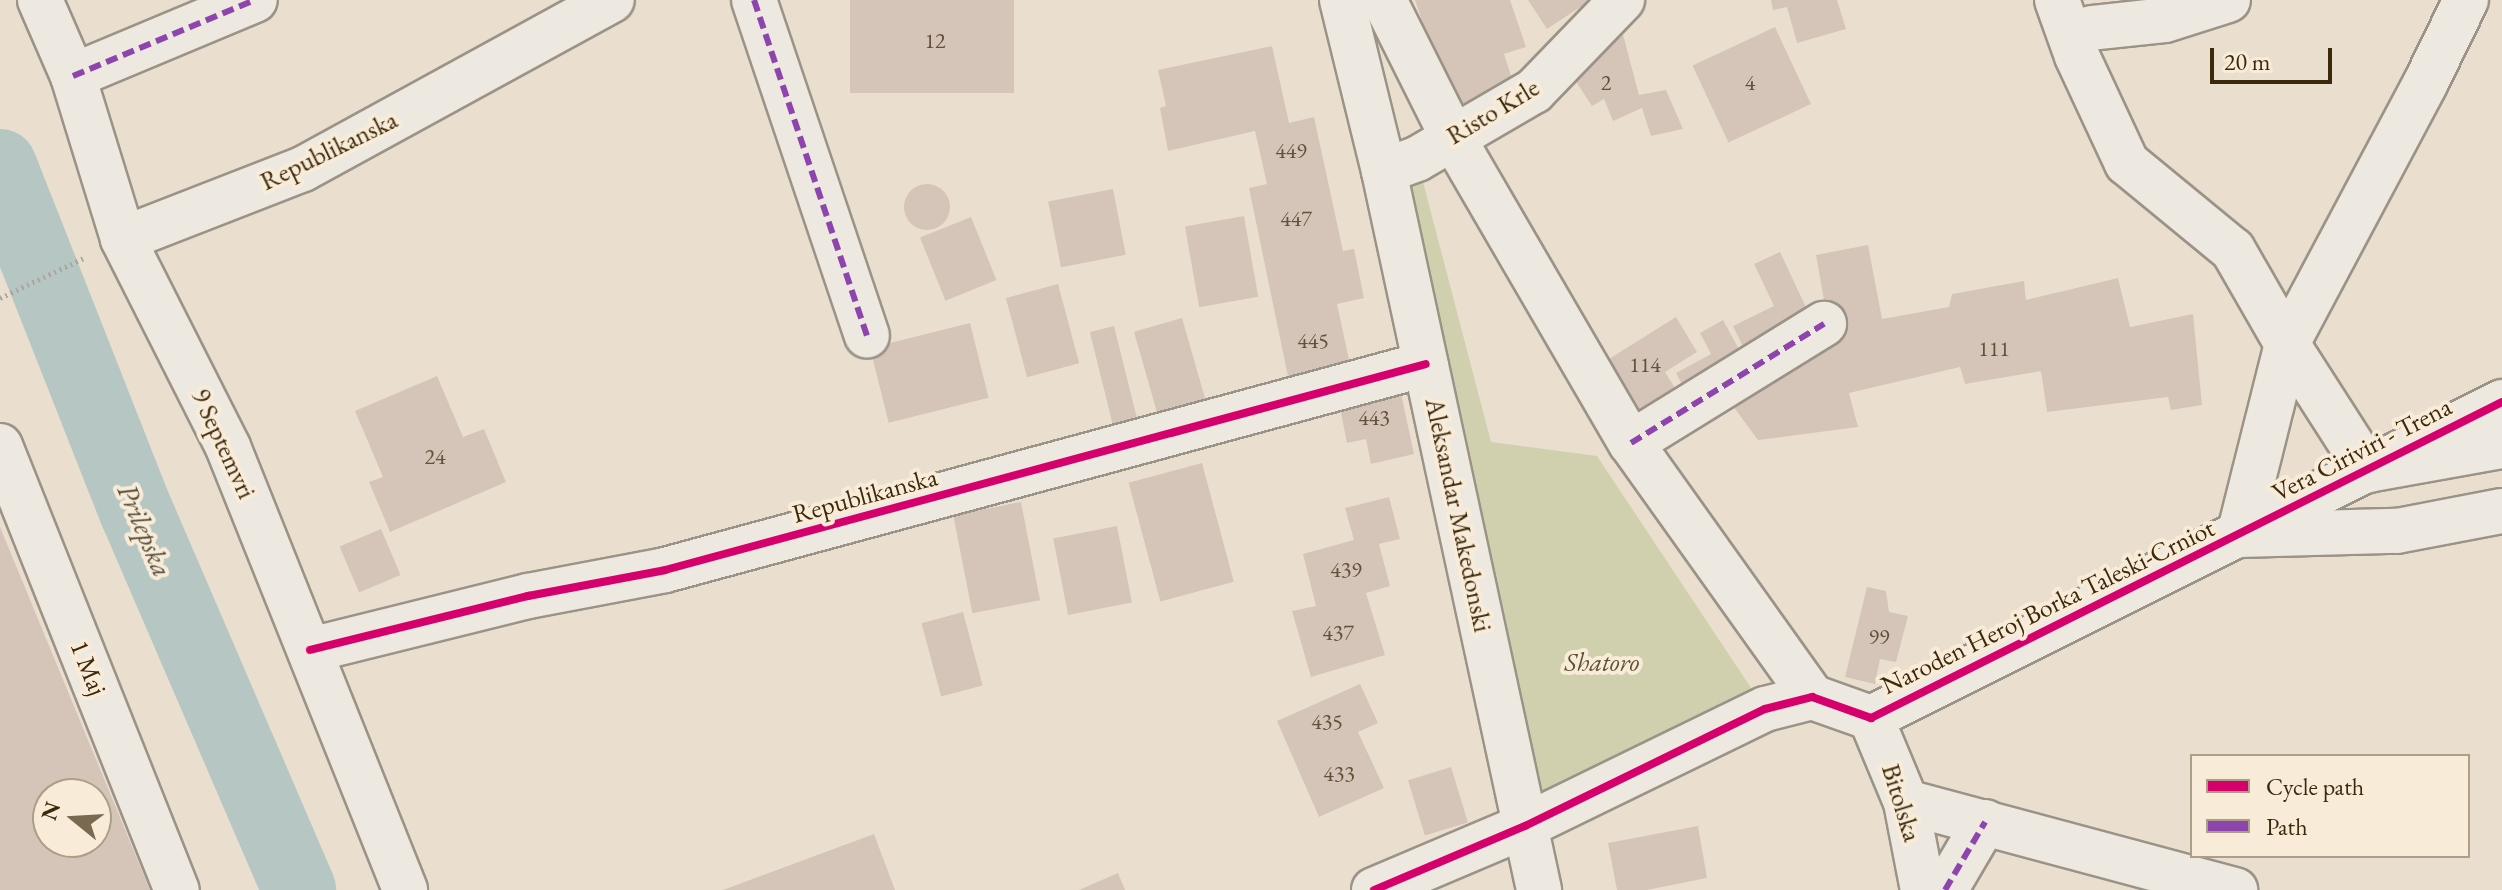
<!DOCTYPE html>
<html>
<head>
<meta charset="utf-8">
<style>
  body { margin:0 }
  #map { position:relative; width:2502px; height:890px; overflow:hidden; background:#eadfcf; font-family:"EB Garamond",serif }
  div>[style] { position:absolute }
  .green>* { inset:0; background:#d0d0af }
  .river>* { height:74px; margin:-37px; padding:0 37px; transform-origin:37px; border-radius:37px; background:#b6c6c2 }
  .building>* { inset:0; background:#d5c5b9; transform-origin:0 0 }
  .round { border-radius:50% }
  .path>* { height:5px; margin-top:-2.5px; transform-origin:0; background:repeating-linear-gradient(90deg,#aca59c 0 2px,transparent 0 6px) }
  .roads { filter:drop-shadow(2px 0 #9b9386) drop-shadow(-2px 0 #9b9386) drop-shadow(0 2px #9b9386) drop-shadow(0 -2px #9b9386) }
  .street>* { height:44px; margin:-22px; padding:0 22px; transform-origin:22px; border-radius:22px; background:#ede8e0 }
  .secondary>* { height:44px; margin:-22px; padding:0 22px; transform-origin:22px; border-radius:22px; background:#ede8e0 }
  .quiet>* { height:6px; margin-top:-3px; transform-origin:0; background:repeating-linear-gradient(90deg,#8e44ad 0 12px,transparent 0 18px) }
  .cycleway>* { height:8px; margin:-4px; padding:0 4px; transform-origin:4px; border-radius:4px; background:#d6006c }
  span { translate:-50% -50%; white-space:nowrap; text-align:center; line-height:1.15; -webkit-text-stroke:8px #f8ecd9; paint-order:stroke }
  .number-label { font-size:22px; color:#625037 }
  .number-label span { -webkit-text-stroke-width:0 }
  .street-label { font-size:26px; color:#3c290c }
  .park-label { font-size:26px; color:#5c502e; font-style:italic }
  .water-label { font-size:28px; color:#554e38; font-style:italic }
  .legend { position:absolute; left:2190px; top:754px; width:280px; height:104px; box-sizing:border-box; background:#f8ecd9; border:2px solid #ad9e87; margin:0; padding:10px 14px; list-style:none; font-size:24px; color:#3c290c }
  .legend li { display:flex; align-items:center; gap:16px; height:40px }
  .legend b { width:40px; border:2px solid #ad9e87 }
  .north { position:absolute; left:32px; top:778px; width:80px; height:80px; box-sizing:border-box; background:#f8ecd9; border:2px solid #ad9e87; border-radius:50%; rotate:288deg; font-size:22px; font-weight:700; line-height:32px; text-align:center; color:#3c290c }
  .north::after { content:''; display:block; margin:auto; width:28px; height:36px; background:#796950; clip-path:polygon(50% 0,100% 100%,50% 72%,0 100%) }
  .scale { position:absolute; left:2210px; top:48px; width:122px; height:36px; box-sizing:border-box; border:4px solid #3c290c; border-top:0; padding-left:10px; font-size:24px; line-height:28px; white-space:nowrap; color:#3c290c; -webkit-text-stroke:6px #f8ecd9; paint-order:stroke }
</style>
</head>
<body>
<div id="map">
  <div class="green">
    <div style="clip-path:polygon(1417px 159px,1491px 442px,1597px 456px,1765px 709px,1525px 826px,1384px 171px)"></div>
  </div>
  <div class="river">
    <div style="left:0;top:166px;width:373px;rotate:68.5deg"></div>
    <div style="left:137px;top:513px;width:410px;rotate:66.7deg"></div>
  </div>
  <div class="building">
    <div style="left:850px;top:0;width:164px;height:93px"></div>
    <div style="clip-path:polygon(1415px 0,1510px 0,1526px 47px,1504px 54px,1518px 97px,1455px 119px)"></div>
    <div style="clip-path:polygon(1528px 0,1591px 0,1547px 29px)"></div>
    <div style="clip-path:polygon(1771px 0,1837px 0,1846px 29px,1797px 43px,1787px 7px,1773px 10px)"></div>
    <div style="clip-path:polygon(1621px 27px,1639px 95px,1666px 90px,1683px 129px,1651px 136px,1642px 108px,1613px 121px,1604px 99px,1592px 106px,1569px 71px)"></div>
    <div style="left:1775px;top:27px;width:85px;height:91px;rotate:65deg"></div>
    <div style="clip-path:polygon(1272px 46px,1289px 123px,1314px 117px,1343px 251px,1354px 249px,1364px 298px,1337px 304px,1353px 378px,1291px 391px,1249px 188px,1267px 184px,1255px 131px,1168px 151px,1160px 108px,1166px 106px,1158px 70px)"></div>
    <div class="round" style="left:904px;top:184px;width:46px;height:46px"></div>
    <div style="left:1113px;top:189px;width:67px;height:66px;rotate:79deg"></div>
    <div style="left:1244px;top:216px;width:82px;height:60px;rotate:80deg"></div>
    <div style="left:971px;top:217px;width:68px;height:55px;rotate:68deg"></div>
    <div style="clip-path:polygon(1868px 245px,1882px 319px,1949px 307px,1952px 294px,2024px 281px,2026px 300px,2118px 278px,2130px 327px,2193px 314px,2202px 405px,2171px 410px,2168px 397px,2047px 412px,2041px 371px,1965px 384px,1960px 367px,1849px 393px,1858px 427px,1758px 440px,1721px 390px,1829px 328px,1816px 255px)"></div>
    <div style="clip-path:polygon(1780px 252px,1811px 318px,1749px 359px,1733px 326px,1774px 306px,1754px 264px)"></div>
    <div style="left:1058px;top:284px;width:82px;height:54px;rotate:75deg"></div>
    <div style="clip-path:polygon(1676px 317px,1697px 352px,1665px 372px,1684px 403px,1649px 425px,1609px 359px)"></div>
    <div style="left:1182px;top:318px;width:85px;height:50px;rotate:74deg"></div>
    <div style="clip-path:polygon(1723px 320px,1747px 364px,1688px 396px,1676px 373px,1711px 354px,1700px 333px)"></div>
    <div style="left:970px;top:323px;width:77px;height:103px;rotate:76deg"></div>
    <div style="left:1114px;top:326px;width:95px;height:25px;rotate:76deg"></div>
    <div style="clip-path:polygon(437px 376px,463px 437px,484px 429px,506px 482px,390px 532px,369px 482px,383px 477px,355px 411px)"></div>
    <div style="clip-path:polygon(1399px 384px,1414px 454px,1371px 464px,1366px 439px,1347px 443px,1338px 398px)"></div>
    <div style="left:1202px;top:463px;width:123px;height:76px;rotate:75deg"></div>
    <div style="clip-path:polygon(1389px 497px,1400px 539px,1379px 544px,1390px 586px,1366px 593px,1385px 655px,1311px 677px,1292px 611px,1316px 606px,1303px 554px,1354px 540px,1345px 508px)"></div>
    <div style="left:1021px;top:502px;width:100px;height:69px;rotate:79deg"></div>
    <div style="left:1117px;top:526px;width:78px;height:65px;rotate:79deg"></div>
    <div style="clip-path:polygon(evenodd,0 527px,150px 890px,0 890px,0 527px,48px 794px,96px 794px,96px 842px,48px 842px,48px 794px)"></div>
    <div style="left:381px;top:529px;width:50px;height:45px;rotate:67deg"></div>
    <div style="clip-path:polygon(1867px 587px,1886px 591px,1889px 612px,1908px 616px,1896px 662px,1880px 659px,1875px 684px,1845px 677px)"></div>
    <div style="left:963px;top:612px;width:76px;height:43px;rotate:75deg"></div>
    <div style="clip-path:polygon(1360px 684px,1378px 723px,1358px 732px,1384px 788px,1319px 817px,1277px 721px)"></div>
    <div style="left:1451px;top:767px;width:58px;height:45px;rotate:73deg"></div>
    <div style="clip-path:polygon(1698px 826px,1707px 878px,1647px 890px,1617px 890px,1608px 843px)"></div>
    <div style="clip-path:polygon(874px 834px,895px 890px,723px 890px)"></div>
    <div style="clip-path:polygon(1118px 873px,1125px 890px,1079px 890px)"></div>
  </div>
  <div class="path">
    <div style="left:0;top:298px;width:95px;rotate:-25.5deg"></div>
  </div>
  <div class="roads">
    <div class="street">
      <div style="left:754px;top:0;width:354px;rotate:71.4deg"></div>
      <div style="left:1384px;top:0;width:152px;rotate:63.4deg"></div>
      <div style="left:1452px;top:136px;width:355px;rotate:59.8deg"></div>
      <div style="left:1631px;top:443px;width:312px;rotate:54.5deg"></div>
      <div style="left:2057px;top:0;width:59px;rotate:70.3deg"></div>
      <div style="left:2077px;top:56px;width:118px;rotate:65deg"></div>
      <div style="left:2127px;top:163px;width:137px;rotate:39.4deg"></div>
      <div style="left:2233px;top:250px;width:108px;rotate:60.1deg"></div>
      <div style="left:2287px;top:344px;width:150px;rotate:57.3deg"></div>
      <div style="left:2368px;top:470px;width:136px;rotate:-10.2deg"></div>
      <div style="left:2466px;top:0;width:93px;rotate:116deg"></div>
      <div style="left:2425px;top:84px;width:294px;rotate:118deg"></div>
      <div style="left:2287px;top:344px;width:197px;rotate:104.1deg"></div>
      <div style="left:2239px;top:535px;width:158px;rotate:-1.5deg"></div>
      <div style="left:2397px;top:531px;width:107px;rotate:-10.8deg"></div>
      <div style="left:2091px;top:28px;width:74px;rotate:-6.2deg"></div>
      <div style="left:2165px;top:20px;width:66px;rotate:-17.6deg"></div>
      <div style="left:73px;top:76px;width:197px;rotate:-22.7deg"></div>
      <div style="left:1384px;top:171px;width:35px;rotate:-20deg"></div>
      <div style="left:1417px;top:159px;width:135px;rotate:-30.2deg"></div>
      <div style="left:1534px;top:91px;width:127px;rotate:-46deg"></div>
      <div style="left:123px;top:239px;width:193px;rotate:-21.3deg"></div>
      <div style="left:303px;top:169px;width:352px;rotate:-28.7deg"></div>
      <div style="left:1631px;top:443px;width:227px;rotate:-31.7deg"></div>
      <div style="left:310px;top:650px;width:225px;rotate:-13.9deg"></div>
      <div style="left:528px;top:596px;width:139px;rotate:-10.7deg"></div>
      <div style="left:665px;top:570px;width:788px;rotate:-15.15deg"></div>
      <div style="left:1871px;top:718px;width:91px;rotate:67.4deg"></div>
      <div style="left:1906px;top:802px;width:90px;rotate:79.1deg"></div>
      <div style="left:1906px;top:802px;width:341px;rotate:15deg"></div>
      <div style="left:1374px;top:890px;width:164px;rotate:-23deg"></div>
      <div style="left:1945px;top:890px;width:79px;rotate:-59.5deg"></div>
    </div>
    <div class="secondary">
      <div style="left:40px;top:0;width:83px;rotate:66.5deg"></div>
      <div style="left:73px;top:76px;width:170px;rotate:72.9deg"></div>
      <div style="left:123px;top:239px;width:233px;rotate:63.2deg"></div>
      <div style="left:228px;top:447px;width:477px;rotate:68.2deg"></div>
      <div style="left:1342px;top:0;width:176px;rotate:76.2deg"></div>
      <div style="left:1384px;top:171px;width:736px;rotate:77.83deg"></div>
      <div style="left:0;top:446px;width:478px;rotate:68.3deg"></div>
      <div style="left:1525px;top:826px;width:267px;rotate:-26deg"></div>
      <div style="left:1765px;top:709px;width:49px;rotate:-14.3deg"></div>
      <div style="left:1812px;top:697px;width:63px;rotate:19.6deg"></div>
      <div style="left:1871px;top:718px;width:706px;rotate:-26.6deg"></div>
    </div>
  </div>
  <div class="quiet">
    <div style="left:754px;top:0;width:354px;rotate:71.4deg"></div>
    <div style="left:73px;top:76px;width:197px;rotate:-22.7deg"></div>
    <div style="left:1631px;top:443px;width:227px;rotate:-31.7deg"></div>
    <div style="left:1945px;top:890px;width:79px;rotate:-59.5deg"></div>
  </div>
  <div class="cycleway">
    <div style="left:310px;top:650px;width:225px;rotate:-13.9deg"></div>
    <div style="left:528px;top:596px;width:139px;rotate:-10.7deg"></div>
    <div style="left:665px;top:570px;width:788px;rotate:-15.15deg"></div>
    <div style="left:1374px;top:890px;width:164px;rotate:-23deg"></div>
    <div style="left:1525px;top:826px;width:267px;rotate:-26deg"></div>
    <div style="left:1765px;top:709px;width:49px;rotate:-14.3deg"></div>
    <div style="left:1812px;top:697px;width:63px;rotate:19.6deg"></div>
    <div style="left:1871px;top:718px;width:706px;rotate:-26.6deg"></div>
  </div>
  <div class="number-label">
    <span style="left:935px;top:41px">12</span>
    <span style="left:1606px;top:83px">2</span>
    <span style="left:1750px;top:83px">4</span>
    <span style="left:1291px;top:151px">449</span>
    <span style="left:1296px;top:219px">447</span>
    <span style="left:1313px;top:341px">445</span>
    <span style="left:1994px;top:349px">111</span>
    <span style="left:1645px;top:365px">114</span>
    <span style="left:1374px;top:418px">443</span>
    <span style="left:435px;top:457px">24</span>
    <span style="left:1346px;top:570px">439</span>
    <span style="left:1338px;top:633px">437</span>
    <span style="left:1879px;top:637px">99</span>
    <span style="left:1327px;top:722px">435</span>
    <span style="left:1339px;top:774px">433</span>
  </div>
  <div class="street-label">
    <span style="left:1493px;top:112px;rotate:-31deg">Risto Krle</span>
    <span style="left:329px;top:151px;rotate:-26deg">Republikanska</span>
    <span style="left:223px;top:444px;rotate:65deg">9 Septemvri</span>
    <span style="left:2362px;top:450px;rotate:-27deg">Vera Ciriviri - Trena</span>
    <span style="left:865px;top:496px;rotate:-15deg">Republikanska</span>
    <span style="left:1458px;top:515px;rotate:78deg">Aleksandar Makedonski</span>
    <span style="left:2048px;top:607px;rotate:-26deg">Naroden Heroj Borka Taleski-Crniot</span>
    <span style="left:88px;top:668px;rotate:68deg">1 Maj</span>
    <span style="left:1901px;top:803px;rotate:73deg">Bitolska</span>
  </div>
  <div class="park-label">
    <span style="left:1602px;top:663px">Shatoro</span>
  </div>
  <div class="water-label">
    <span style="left:145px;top:530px;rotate:67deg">Prilepska</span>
  </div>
  <ul class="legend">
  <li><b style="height:10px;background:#d6006c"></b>Cycle path</li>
  <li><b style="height:10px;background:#8e44ad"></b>Path</li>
  </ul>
  <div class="north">N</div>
  <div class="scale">20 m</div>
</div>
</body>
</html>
